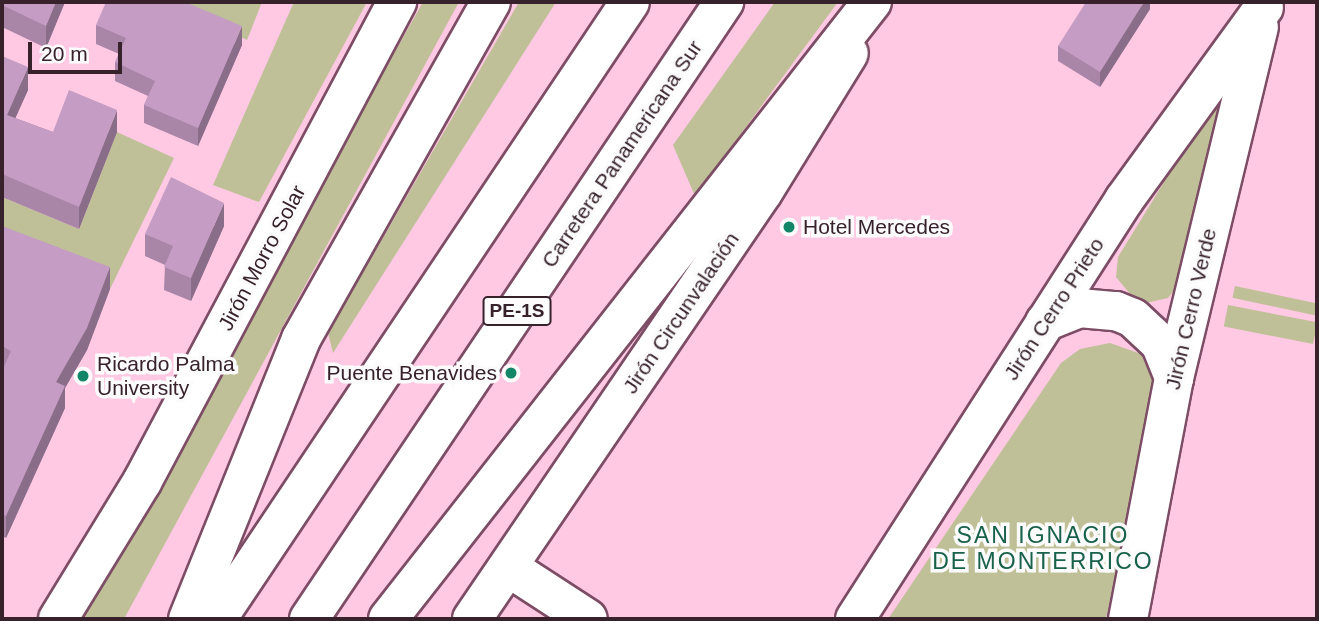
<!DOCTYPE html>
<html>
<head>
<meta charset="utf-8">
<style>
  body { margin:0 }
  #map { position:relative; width:1319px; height:621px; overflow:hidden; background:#ffc8e3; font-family:Helvetica,sans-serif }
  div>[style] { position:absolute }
  .green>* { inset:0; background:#bfc097; transform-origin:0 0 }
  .roads { filter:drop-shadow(2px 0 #7c4d65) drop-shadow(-2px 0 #7c4d65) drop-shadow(0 2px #7c4d65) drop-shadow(0 -2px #7c4d65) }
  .minor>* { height:38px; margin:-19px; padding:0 19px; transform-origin:19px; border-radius:19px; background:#fff }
  .highway>* { height:38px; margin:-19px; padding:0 19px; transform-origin:19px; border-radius:19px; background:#fff }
  .wall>* { inset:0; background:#a986a8 }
  .shaded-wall>* { inset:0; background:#8a6d88 }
  .building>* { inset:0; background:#c59cc3 }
  .dots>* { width:19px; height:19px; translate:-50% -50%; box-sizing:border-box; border:4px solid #fbfbfb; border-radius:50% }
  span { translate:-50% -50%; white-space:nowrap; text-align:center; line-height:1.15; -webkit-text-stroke:7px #fbfbfb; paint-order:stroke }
  .shield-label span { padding:2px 5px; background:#fbfbfb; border:2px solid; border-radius:5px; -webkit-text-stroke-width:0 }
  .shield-label { font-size:19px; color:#37222c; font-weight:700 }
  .street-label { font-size:21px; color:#37222c }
  .poi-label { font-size:21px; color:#37222c }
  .left { translate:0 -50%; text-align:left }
  .right { translate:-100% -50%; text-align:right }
  .neighbourhood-label { font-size:23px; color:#18614b; letter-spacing:2px }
  .frame { position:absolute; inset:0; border:4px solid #37222c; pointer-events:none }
  .scale { position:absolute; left:28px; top:42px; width:94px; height:32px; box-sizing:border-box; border:4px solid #37222c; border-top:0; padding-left:9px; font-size:21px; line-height:24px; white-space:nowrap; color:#37222c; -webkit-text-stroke:5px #fbfbfb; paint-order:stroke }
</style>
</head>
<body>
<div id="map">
  <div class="green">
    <div style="clip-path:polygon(164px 2px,262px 2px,247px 40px)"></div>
    <div style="clip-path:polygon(294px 2px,367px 2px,259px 202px,213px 185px)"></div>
    <div style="clip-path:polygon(423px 2px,459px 2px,124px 619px,75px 619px)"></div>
    <div style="clip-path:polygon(519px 2px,556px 2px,333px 353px,328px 333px)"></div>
    <div style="clip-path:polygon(775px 2px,838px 2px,695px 196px,673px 145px)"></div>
    <div style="clip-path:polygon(1225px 83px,1182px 281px,1168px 298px,1146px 303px,1135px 300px,1116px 277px,1118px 257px)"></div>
    <div style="clip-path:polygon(117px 132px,174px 158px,110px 289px,2px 248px,2px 197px,79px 229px)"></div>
    <div style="left:1235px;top:286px;width:84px;height:12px;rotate:12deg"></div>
    <div style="left:1228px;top:305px;width:91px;height:22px;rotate:11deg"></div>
    <div style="clip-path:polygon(1110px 343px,1141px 354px,1155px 386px,1106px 619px,888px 619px,1061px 363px,1080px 349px)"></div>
  </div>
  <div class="roads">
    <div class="minor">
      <div style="left:1045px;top:322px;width:37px;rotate:-22deg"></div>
      <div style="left:1079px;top:308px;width:37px;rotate:5deg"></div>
      <div style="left:1116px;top:311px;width:18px;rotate:22deg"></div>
      <div style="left:1133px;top:318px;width:37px;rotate:43deg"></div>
      <div style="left:1160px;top:343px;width:38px;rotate:68deg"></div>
      <div style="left:508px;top:567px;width:95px;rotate:33deg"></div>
      <div style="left:58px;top:619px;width:161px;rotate:-58.5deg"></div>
      <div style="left:142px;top:482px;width:544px;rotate:-62.02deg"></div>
      <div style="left:472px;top:619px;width:517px;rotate:-55.73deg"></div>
      <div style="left:763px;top:192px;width:163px;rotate:-58.3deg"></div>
      <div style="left:855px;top:619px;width:498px;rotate:-57.3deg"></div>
      <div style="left:1124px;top:200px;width:238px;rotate:-54deg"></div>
      <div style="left:1128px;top:619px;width:245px;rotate:-79.2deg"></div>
      <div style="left:1174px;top:378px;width:361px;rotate:-76.4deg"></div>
    </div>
    <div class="highway">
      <div style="left:188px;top:619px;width:302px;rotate:-68deg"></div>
      <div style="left:301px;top:339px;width:387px;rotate:-60.6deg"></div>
      <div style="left:217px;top:619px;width:742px;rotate:-56.2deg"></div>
      <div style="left:309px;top:619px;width:744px;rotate:-56.07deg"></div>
      <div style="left:388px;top:619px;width:784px;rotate:-51.89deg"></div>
    </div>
  </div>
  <div class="wall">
    <div style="clip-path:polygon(2px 2px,65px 2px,46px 48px,2px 27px)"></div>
    <div style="clip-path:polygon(1150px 2px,1150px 9px,1100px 87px,1058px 61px,1058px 46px)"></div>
    <div style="clip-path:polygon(96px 25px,242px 45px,198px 146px,144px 123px,144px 105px,148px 96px,115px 81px,115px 62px,119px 54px,96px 44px)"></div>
    <div style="clip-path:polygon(2px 56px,28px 90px,15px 118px,53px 132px,117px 132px,79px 229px,2px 197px)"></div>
    <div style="clip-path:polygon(2px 226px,110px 289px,87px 350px,65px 388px,65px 408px,6px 538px,2px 536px,2px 371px,3px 369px,2px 368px)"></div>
    <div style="clip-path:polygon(224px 226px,191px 301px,164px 290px,165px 265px,145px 256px,145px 234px)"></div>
  </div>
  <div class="shaded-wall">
    <div style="clip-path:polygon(56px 2px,65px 2px,46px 48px,46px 26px)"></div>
    <div style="clip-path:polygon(1144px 2px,1150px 2px,1150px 9px,1100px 87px,1100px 72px)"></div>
    <div style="clip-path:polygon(242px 26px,242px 45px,198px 146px,198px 128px)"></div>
    <div style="clip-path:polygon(28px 67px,28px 90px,7px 137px,7px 115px)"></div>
    <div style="clip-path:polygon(117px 110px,117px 132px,79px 229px,79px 207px)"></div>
    <div style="clip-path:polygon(224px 203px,224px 226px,191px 301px,191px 278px)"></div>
    <div style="clip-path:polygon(110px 267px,110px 289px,87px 350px,65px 388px,65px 408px,6px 538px,6px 516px,56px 382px)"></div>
  </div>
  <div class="building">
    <div style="clip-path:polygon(2px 2px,56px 2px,46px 26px,2px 5px)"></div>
    <div style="clip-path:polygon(106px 2px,185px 2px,242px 26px,198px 128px,144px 105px,155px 81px,115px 62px,126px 38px,96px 25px)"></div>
    <div style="clip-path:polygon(1086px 2px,1144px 2px,1100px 72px,1058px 46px)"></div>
    <div style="clip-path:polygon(2px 56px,28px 67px,7px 115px,53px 132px,69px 90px,117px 110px,79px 207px,2px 174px)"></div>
    <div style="clip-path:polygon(171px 177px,224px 203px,191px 278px,164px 267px,173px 246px,145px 234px)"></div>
    <div style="clip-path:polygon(2px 226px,110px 267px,87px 328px,56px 382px,65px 386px,6px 516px,2px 514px,2px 371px,11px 351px,2px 346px)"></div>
  </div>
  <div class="dots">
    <div style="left:789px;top:227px;background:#128666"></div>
    <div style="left:511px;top:373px;background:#128666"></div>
    <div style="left:83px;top:376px;background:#128666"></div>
  </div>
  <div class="shield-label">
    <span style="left:517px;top:311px">PE-1S</span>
  </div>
  <div class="street-label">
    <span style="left:622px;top:154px;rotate:-56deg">Carretera Panamericana Sur</span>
    <span style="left:262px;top:258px;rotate:-62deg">Jirón Morro Solar</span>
    <span style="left:1054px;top:309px;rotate:-57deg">Jirón Cerro Prieto</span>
    <span style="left:1191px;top:309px;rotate:-77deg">Jirón Cerro Verde</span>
    <span style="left:681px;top:313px;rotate:-56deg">Jirón Circunvalación</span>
  </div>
  <div class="poi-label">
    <span class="left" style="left:803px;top:227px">Hotel Mercedes</span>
    <span class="left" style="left:97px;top:376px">Ricardo Palma<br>University</span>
    <span class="right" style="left:497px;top:373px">Puente Benavides</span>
  </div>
  <div class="neighbourhood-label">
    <span style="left:1043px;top:548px">SAN IGNACIO<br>DE MONTERRICO</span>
  </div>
  <div class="frame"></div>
  <div class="scale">20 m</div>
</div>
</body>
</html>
